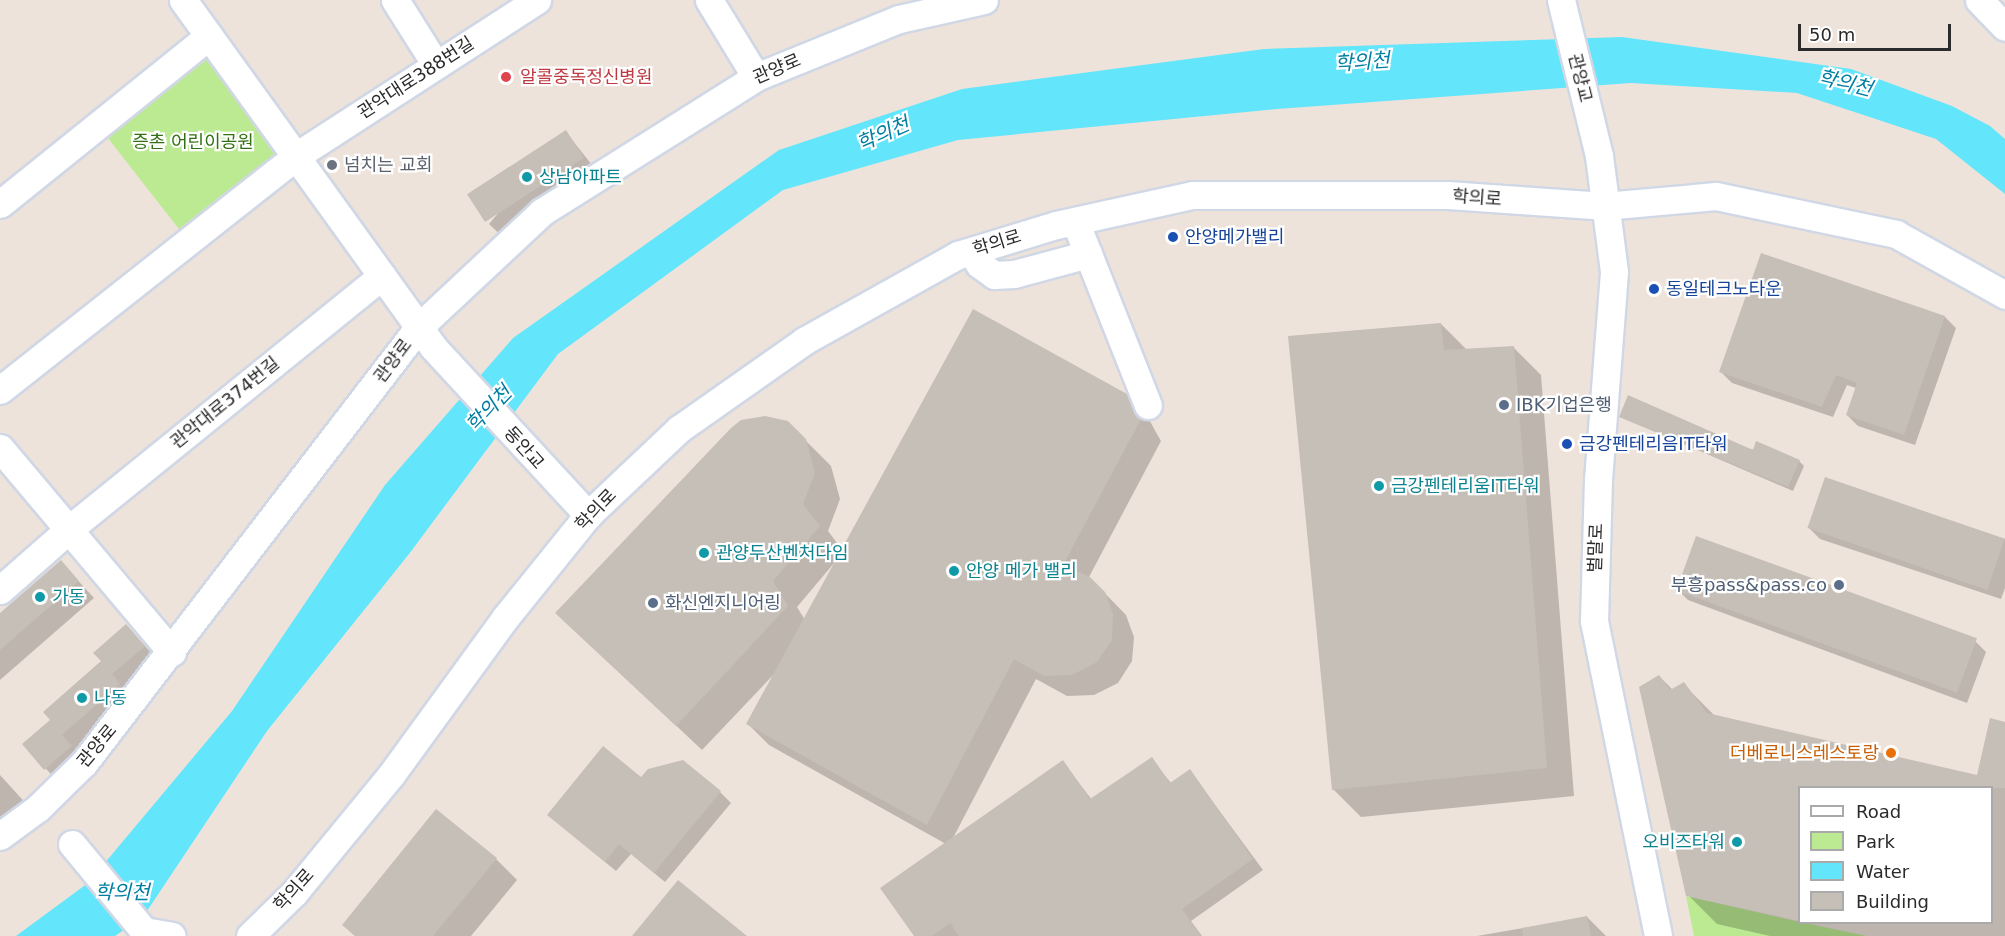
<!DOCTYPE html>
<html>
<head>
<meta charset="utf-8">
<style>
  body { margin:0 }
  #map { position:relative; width:2005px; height:936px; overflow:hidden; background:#eee3db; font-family:"DejaVu Sans","Noto Sans KR",sans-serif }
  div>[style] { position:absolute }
  .green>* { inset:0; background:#bcea92; transform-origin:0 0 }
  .water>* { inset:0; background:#63e6fb }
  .shadow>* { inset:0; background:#0003 }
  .building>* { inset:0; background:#c6bfb7; transform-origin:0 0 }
  .roads { filter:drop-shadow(2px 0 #d0d7e5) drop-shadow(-2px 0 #d0d7e5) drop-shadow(0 2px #d0d7e5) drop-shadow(0 -2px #d0d7e5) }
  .minor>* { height:27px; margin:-13.5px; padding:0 13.5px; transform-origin:13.5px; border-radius:13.5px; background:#fff }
  .dots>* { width:16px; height:16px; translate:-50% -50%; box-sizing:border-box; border:3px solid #fff; border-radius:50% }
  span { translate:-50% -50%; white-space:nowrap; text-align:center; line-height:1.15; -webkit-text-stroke:4.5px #fff; paint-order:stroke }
  .street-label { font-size:18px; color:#2b2b2b }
  .health-label { font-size:18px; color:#be3a42 }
  .left { translate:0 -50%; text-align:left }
  .park-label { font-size:18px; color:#327013 }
  .worship-label { font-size:18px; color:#5b616d }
  .culture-label { font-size:18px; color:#0d838f }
  .right { translate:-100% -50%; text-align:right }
  .transit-label { font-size:18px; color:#164399 }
  .service-label { font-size:18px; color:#4e5e75 }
  .food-label { font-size:18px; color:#c56008 }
  .water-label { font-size:20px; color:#017fa1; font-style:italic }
  .legend { position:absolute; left:1798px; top:786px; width:195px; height:138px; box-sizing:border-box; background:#fff; border:2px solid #aaa; margin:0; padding:8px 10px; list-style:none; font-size:18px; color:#2b2b2b }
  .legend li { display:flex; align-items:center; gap:12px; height:30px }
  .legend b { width:30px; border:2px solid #aaa }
  .scale { position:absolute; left:1798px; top:24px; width:153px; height:27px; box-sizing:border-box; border:3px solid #2b2b2b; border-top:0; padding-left:8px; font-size:18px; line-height:21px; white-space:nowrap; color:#2b2b2b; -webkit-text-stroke:4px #fff; paint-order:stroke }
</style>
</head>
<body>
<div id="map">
  <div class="green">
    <div style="left:203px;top:52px;width:126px;height:128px;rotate:52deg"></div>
    <div style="clip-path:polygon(1686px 896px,1800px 922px,1867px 936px,1694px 936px)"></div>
  </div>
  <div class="water">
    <div style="clip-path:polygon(1622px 37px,1851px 69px,1952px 106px,1990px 126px,2005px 139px,2005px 194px,1936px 139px,1797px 93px,1631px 83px,1277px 109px,958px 140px,783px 190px,558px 354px,409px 554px,267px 731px,143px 917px,115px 936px,16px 936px,88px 883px,232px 711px,385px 485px,513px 338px,779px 150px,962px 89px,1264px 49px)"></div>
  </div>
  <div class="shadow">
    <div style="clip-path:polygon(566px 132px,599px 174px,505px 239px,489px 224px)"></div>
    <div style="clip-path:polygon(1762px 255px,1945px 317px,1956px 328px,1915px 445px,1858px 426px,1847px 415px,1856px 388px,1847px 385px,1833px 417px,1732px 383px,1721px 372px)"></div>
    <div style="clip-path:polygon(1441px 324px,1467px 350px,1513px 347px,1541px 375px,1574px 796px,1361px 817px,1333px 789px)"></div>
    <div style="clip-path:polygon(evenodd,1126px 395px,1147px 416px,1161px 441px,1089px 577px,1126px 615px,1134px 637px,1132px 661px,1118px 683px,1094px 695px,1067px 696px,1036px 679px,952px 840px,1063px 762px,1092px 800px,1151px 759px,1172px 784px,1190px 771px,1263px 870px,1191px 921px,1202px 936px,916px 936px,946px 844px,769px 745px,748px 724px,776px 672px,702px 750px,583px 638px,788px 423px,831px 466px,840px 499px,828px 531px,843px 551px,1126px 395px,835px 562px,805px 620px,797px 607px,835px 562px)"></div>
    <div style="clip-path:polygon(1621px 417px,1799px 461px,1804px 466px,1793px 491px)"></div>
    <div style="clip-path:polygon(1826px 479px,2005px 539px,2005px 588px,2001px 599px,1820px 539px,1809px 528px)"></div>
    <div style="clip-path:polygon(61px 562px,94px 598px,0 680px,0 615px)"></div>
    <div style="clip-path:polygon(1677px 589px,1975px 641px,1986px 652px,1967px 703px,1688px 600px)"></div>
    <div style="clip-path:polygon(126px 626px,160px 662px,61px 785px,24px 745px,52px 721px,103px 662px)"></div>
    <div style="clip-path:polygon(evenodd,1659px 676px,1673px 690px,1683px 684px,1715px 716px,1978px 776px,2005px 723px,2005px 936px,1770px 936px,1717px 924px,1688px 895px,1659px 676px,1800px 788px,1992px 788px,1992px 922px,1800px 922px,1800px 788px)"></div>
    <div style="clip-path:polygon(0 775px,30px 808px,0 835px)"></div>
    <div style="clip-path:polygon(642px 779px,720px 792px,731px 803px,665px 882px,631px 854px,616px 871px,560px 825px)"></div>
    <div style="clip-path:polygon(496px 859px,517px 880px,471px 936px,355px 936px,344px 925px)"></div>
    <div style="clip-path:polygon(1587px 917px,1606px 936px,1477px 936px)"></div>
  </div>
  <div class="building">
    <div style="left:566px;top:130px;width:33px;height:118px;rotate:57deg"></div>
    <div style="clip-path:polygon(1761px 253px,1945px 316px,1904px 435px,1846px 415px,1857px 383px,1836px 375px,1822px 407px,1719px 372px)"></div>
    <div style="clip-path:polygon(973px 309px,1127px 394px,1141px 419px,1063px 565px,1090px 577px,1105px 592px,1113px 614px,1112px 640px,1097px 662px,1072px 675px,1044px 676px,1014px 659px,927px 825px,746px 724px)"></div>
    <div style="clip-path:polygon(1441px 323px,1444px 350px,1514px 346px,1547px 768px,1332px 790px,1288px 336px)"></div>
    <div style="clip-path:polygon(1628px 395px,1753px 450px,1756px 441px,1800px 460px,1788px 487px,1619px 417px)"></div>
    <div style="clip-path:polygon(765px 416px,788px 421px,806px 439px,815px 473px,803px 504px,820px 526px,773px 581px,788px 606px,676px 726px,555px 613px,731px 428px,741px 420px)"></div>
    <div style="left:1825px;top:477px;width:190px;height:54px;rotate:19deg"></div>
    <div style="left:1696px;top:536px;width:299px;height:58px;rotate:20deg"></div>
    <div style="clip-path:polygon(61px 560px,79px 581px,0 650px,0 613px)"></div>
    <div style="clip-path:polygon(126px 624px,145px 646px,112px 674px,120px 684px,62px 735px,72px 746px,44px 770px,22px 744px,50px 720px,43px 712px,101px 661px,93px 653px)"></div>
    <div style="clip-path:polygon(1659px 675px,1670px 690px,1684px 682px,1707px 713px,1977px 775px,1990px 718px,2005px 722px,2005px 788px,1800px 788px,1800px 921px,1686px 896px,1639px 687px)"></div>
    <div style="clip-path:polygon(603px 746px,641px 777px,648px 769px,683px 760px,721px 791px,654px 873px,619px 844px,605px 862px,547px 815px)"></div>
    <div style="clip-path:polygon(1152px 757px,1170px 783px,1190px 769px,1253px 859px,1182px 909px,1201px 936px,959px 936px,950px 923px,932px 936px,914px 936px,880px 888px,1063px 760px,1090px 799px)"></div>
    <div style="clip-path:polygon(436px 809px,497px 858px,433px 936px,355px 936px,342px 925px)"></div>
    <div style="clip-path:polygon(678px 880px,747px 936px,632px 936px)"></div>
    <div style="clip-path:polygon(1587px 916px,1591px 936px,1523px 936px,1522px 928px)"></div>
  </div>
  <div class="roads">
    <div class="minor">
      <div style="left:183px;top:0;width:428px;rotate:54.2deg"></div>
      <div style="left:433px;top:347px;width:229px;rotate:47.3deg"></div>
      <div style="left:395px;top:0;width:77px;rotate:57.8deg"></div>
      <div style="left:709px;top:0;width:90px;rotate:58.6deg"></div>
      <div style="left:1561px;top:0;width:161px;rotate:76.3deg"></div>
      <div style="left:1599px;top:156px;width:117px;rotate:82.6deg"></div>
      <div style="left:1614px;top:272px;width:208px;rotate:94.4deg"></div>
      <div style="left:1598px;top:479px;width:142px;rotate:91.6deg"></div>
      <div style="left:1594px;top:621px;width:321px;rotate:78.5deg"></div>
      <div style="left:1979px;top:0;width:37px;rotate:46deg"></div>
      <div style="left:0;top:204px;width:268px;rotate:-38.8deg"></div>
      <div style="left:1075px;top:221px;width:198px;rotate:68.4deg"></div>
      <div style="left:973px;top:251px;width:14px;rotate:65deg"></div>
      <div style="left:979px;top:264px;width:19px;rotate:36deg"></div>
      <div style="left:994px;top:275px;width:20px;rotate:-3deg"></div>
      <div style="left:1014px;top:274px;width:77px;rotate:-15.1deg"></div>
      <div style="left:0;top:390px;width:377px;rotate:-38.3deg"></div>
      <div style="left:296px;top:156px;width:287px;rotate:-32.9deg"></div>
      <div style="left:0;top:448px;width:267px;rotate:49.9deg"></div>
      <div style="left:0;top:590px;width:91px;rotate:-41.4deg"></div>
      <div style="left:68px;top:530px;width:404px;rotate:-39deg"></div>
      <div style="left:0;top:836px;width:47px;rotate:-36.4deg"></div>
      <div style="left:38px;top:808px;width:64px;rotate:-44.4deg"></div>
      <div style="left:84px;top:763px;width:548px;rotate:-52.48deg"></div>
      <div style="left:418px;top:328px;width:170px;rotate:-43.1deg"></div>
      <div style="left:542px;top:212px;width:253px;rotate:-32.2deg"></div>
      <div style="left:756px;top:77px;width:154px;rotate:-22.1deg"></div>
      <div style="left:899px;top:19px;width:87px;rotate:-12.6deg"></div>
      <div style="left:72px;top:844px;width:113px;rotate:50.4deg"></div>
      <div style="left:144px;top:931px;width:28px;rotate:10deg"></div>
      <div style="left:250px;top:936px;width:62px;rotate:-44.3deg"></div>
      <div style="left:294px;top:893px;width:153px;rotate:-50.6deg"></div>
      <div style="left:391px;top:775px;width:194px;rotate:-54deg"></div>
      <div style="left:505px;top:618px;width:132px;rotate:-51.1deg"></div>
      <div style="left:588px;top:515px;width:125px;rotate:-43.4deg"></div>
      <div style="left:679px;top:429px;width:153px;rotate:-35.1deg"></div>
      <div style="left:804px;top:341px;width:176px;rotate:-29.2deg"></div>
      <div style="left:958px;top:255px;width:102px;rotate:-17deg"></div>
      <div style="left:1056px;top:225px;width:140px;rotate:-12.4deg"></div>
      <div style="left:1193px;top:195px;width:255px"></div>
      <div style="left:1448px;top:195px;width:156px;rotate:4deg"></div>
      <div style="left:1604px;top:206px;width:112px;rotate:-5.1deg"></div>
      <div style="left:1716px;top:196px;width:184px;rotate:11.9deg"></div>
      <div style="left:1896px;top:234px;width:125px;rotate:29.2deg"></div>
    </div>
  </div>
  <div class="dots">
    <div style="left:506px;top:77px;background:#e0444e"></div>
    <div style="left:332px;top:165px;background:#6b7280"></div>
    <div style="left:527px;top:177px;background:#0f9aa8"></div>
    <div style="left:1173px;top:237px;background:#1a4fb4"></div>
    <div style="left:1654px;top:289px;background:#1a4fb4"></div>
    <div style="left:1504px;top:405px;background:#5c6f8a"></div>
    <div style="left:1567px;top:444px;background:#1a4fb4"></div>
    <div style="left:1379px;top:486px;background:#0f9aa8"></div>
    <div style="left:704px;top:553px;background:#0f9aa8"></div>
    <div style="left:954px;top:571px;background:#0f9aa8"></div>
    <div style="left:1839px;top:585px;background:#5c6f8a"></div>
    <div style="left:40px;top:597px;background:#0f9aa8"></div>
    <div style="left:653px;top:603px;background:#5c6f8a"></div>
    <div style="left:82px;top:698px;background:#0f9aa8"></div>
    <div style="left:1891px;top:753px;background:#e8710a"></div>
    <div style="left:1737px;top:842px;background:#0f9aa8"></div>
  </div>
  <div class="street-label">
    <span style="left:777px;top:69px;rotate:-23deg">관양로</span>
    <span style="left:416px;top:78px;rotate:-33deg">관악대로388번길</span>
    <span style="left:1580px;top:78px;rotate:76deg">관양교</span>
    <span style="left:1477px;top:198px;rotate:4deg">학의로</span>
    <span style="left:997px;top:243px;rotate:-17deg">학의로</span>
    <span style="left:393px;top:361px;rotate:-53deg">관양로</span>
    <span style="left:225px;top:403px;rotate:-39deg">관악대로374번길</span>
    <span style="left:524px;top:448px;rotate:48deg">동안교</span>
    <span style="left:596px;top:510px;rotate:-46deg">학의로</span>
    <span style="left:1596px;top:548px;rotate:-88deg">벌말로</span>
    <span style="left:97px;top:746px;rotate:-50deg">관양로</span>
    <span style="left:294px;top:890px;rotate:-48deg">학의로</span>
  </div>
  <div class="health-label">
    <span class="left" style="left:520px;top:77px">알콜중독정신병원</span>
  </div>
  <div class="park-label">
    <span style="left:193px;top:142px">증촌 어린이공원</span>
  </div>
  <div class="worship-label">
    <span class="left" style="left:344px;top:165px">넘치는 교회</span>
  </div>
  <div class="culture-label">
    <span class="left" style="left:539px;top:177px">상남아파트</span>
    <span class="left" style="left:1391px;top:486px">금강펜테리움IT타워</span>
    <span class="left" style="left:716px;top:553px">관양두산벤처다임</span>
    <span class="left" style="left:966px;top:571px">안양 메가 밸리</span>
    <span class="left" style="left:52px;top:597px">가동</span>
    <span class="left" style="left:94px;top:698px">나동</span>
    <span class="right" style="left:1725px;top:842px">오비즈타워</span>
  </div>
  <div class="transit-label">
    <span class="left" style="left:1185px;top:237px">안양메가밸리</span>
    <span class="left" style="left:1666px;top:289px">동일테크노타운</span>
    <span class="left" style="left:1579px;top:444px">금강펜테리음IT타워</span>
  </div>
  <div class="service-label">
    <span class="left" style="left:1516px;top:405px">IBK기업은행</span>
    <span class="right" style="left:1827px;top:585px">부흥pass&amp;pass.co</span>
    <span class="left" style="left:665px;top:603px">화신엔지니어링</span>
  </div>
  <div class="food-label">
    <span class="right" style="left:1879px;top:753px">더베로니스레스토랑</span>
  </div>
  <div class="water-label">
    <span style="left:1362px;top:62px;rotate:-4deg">학의천</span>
    <span style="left:1845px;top:83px;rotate:14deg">학의천</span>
    <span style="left:883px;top:134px;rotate:-24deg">학의천</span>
    <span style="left:489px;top:409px;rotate:-46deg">학의천</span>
    <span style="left:122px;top:892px">학의천</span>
  </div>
  <ul class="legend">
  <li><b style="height:8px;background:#fff"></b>Road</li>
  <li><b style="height:16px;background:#bcea92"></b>Park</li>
  <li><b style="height:16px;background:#63e6fb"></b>Water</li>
  <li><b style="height:16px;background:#c6bfb7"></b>Building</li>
  </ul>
  <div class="scale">50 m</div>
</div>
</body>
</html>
